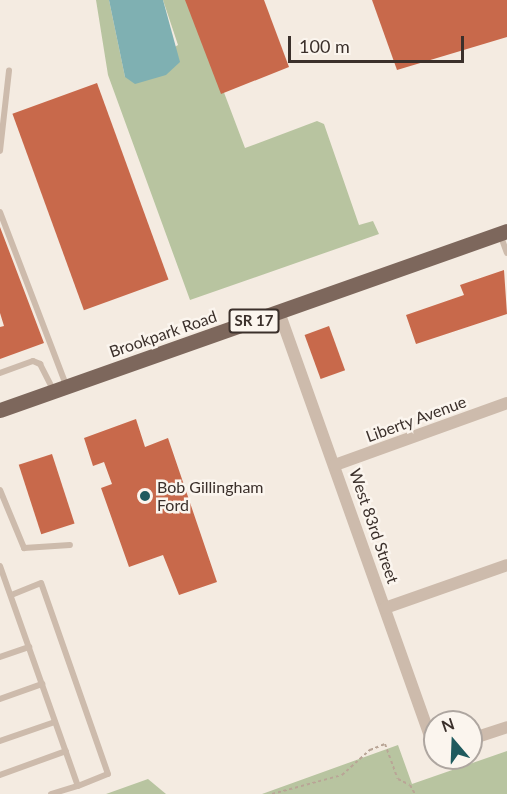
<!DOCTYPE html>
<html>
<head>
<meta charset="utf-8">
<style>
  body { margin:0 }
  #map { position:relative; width:507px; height:794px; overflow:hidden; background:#f4ebe1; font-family:Lato,sans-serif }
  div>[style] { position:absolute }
  .green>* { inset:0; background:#b8c4a0 }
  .water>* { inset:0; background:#7fb0b2 }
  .building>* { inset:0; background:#c8694b; transform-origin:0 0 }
  .path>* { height:2px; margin-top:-1px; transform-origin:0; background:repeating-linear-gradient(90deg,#b9a596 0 3px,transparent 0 6px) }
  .service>* { height:6px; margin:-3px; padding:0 3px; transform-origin:3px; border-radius:3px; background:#cdbbac }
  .minor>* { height:12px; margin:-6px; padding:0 6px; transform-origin:6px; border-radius:6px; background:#cdbbac }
  .primary>* { height:15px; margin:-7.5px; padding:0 7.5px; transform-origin:7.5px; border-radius:7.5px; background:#7d675c }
  .dots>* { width:16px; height:16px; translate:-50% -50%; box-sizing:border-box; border:3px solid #fbf5ee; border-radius:50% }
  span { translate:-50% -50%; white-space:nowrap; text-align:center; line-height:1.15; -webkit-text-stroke:5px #fbf5ee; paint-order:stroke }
  .shield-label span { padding:2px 4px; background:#fbf5ee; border:2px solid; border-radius:4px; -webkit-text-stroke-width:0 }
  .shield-label { font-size:15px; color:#3b302b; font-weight:700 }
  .street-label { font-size:16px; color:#3b302b }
  .poi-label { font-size:16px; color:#3b302b }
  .left { translate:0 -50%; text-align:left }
  .north { position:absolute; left:423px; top:710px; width:60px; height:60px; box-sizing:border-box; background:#fbf5ee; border:2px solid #aea6a0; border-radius:50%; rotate:341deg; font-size:16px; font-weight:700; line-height:24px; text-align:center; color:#3b302b }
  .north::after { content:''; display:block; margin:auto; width:21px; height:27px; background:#1f5a5e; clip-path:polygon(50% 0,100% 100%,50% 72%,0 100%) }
  .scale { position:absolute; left:288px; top:36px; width:176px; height:27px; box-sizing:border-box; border:3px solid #3b302b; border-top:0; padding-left:8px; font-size:18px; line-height:21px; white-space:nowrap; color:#3b302b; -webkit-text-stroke:4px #fbf5ee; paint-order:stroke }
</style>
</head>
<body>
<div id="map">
  <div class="green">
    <div style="clip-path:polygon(96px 0,109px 0,125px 77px,178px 45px,163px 0,189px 0,245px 148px,317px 121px,324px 124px,359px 225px,373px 221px,379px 234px,190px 300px,108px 75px)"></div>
    <div style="clip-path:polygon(398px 745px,412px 784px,507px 751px,507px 794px,262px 794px)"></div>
    <div style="clip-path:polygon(148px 779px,166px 794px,106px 794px)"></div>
  </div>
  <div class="water">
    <div style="clip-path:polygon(109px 0,163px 0,180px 62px,166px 75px,135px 84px,125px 77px)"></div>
  </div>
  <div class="building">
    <div style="clip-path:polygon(185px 0,264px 0,289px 67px,221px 94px)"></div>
    <div style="clip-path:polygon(372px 0,507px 0,507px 37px,397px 70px)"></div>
    <div style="left:97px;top:83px;width:209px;height:90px;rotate:70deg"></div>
    <div style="clip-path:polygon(0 227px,44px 343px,0 359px,0 327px,4px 326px,0 313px)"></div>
    <div style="clip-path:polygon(504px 270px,507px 314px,416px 344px,406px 315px,464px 295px,460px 285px)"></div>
    <div style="left:329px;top:326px;width:47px;height:26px;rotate:70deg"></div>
    <div style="clip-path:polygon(136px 419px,145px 447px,168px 438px,217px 582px,179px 595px,163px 555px,129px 567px,101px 488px,112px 484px,104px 462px,93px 466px,84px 438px)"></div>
    <div style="left:52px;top:454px;width:73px;height:35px;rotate:72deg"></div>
  </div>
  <div class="path">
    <div style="left:272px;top:794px;width:73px;rotate:-15.2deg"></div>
    <div style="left:342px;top:775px;width:38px;rotate:-42deg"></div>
    <div style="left:370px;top:750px;width:16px;rotate:-22deg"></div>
    <div style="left:385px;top:744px;width:37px;rotate:70deg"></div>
    <div style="left:398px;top:779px;width:13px;rotate:27deg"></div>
    <div style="left:410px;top:785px;width:10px;rotate:61deg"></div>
  </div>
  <div class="service">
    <div style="left:0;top:151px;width:81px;rotate:-83.6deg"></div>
    <div style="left:0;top:212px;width:185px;rotate:69.1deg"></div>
    <div style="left:500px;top:234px;width:20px;rotate:70deg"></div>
    <div style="left:0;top:373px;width:35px;rotate:-20deg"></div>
    <div style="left:33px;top:361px;width:8px;rotate:23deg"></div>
    <div style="left:40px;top:364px;width:28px;rotate:63deg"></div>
    <div style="left:0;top:490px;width:63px;rotate:67.5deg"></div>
    <div style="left:24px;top:548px;width:46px;rotate:-3.7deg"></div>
    <div style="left:0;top:566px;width:233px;rotate:70.5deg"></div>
    <div style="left:78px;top:786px;width:32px;rotate:-22deg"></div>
    <div style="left:108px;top:774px;width:202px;rotate:-109.3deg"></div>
    <div style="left:41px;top:583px;width:32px;rotate:158deg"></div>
    <div style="left:0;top:657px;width:31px;rotate:-19deg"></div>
    <div style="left:0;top:699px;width:45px;rotate:-19.7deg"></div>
    <div style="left:0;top:741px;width:58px;rotate:-19.1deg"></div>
    <div style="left:0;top:775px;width:70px;rotate:-20deg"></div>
    <div style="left:51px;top:794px;width:28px;rotate:-17deg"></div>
  </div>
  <div class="minor">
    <div style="left:279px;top:312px;width:466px;rotate:70.4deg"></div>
    <div style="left:335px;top:465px;width:183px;rotate:-19.8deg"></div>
    <div style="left:385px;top:608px;width:129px;rotate:-19.4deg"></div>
    <div style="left:471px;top:739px;width:38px;rotate:-18deg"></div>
  </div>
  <div class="primary">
    <div style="left:0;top:410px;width:538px;rotate:-19.45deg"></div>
  </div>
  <div class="dots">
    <div style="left:145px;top:496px;background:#1f5a5e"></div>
  </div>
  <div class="shield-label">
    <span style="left:254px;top:321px">SR 17</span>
  </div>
  <div class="street-label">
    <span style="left:163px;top:334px;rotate:-19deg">Brookpark Road</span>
    <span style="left:416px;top:419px;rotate:-20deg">Liberty Avenue</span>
    <span style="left:374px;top:526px;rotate:71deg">West 83rd Street</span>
  </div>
  <div class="poi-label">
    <span class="left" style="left:157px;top:496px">Bob Gillingham<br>Ford</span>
  </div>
  <div class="north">N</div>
  <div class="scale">100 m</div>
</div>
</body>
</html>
